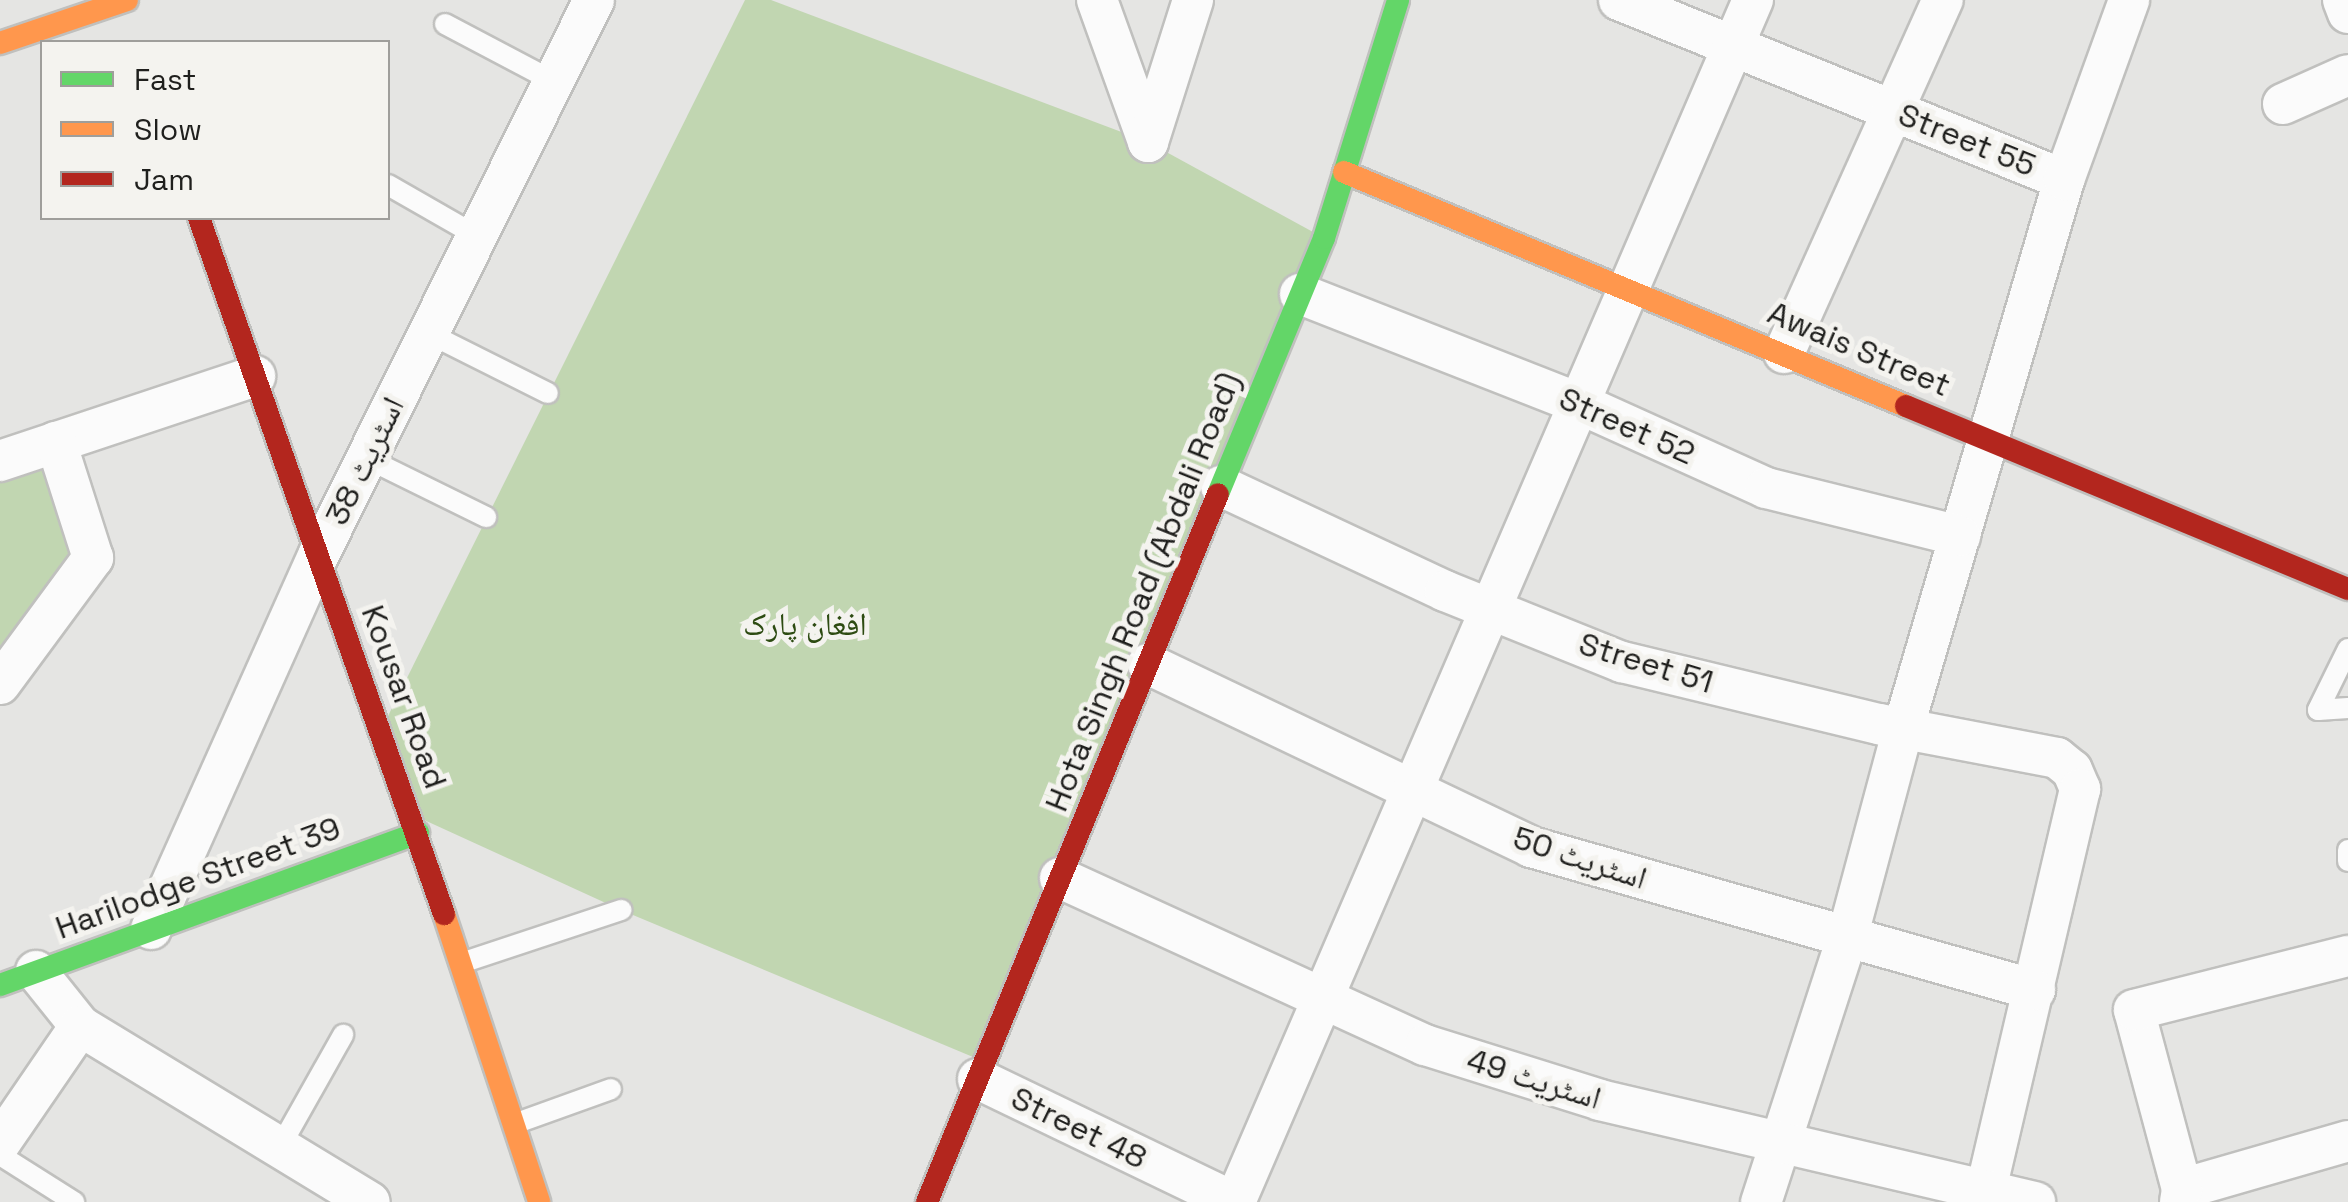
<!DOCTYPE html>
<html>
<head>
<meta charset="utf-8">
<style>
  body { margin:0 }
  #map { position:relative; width:2348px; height:1202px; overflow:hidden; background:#e5e5e3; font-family:"Space Grotesk","Noto Naskh Arabic",sans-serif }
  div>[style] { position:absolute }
  .green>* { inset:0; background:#c1d6b1 }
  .roads { filter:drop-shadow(2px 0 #c0c0be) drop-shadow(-2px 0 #c0c0be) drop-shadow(0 2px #c0c0be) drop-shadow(0 -2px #c0c0be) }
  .lane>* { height:20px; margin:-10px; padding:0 10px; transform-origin:10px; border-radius:10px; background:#fbfbfb }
  .street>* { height:40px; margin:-20px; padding:0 20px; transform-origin:20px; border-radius:20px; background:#fbfbfb }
  .fast>* { height:22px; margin:-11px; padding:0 11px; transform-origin:11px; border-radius:11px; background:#63d668 }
  .slow>* { height:22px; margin:-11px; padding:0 11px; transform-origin:11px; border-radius:11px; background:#ff974d }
  .jam>* { height:22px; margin:-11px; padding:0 11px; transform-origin:11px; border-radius:11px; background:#b3261e }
  span { translate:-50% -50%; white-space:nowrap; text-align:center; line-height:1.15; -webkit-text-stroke:10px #f4f3ef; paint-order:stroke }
  .street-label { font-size:32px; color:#1f1f1d }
  .park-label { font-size:32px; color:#2d4b12 }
  .legend { position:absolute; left:40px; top:40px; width:350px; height:180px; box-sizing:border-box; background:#f4f3ef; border:2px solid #9f9e9b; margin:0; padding:12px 18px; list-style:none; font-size:30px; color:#1f1f1d }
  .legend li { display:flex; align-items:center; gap:20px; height:50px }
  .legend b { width:50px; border:2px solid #9f9e9b }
</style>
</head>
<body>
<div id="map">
  <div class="green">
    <div style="clip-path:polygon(745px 0,771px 0,1148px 142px,1324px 238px,985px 1062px,621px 910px,411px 814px,381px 730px)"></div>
    <div style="clip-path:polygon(56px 442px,93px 558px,0 684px,0 461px)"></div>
  </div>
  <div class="roads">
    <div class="lane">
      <div style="left:445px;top:24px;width:122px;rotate:27.8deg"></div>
      <div style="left:388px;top:185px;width:103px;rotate:29.8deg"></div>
      <div style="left:428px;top:333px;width:134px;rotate:26.6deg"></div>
      <div style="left:366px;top:458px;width:134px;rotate:26.2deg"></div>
      <div style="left:2348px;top:649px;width:68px;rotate:116.2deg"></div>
      <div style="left:2318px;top:710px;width:30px;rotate:-4deg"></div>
      <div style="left:2348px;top:850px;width:11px;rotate:90deg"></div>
      <div style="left:461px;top:963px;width:169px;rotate:-18.3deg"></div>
      <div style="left:514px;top:1124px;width:103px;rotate:-19.8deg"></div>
      <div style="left:280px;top:1147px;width:129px;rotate:-60.6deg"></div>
      <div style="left:0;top:1155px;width:88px;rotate:32.4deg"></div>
    </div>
    <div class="street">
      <div style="left:1097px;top:0;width:151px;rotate:70.2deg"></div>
      <div style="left:1619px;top:0;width:480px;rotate:22deg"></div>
      <div style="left:2064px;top:180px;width:572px;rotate:106.34deg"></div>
      <div style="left:1903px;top:729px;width:216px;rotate:105deg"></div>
      <div style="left:1847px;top:938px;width:278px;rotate:108deg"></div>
      <div style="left:2343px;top:0;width:14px;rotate:69deg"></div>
      <div style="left:2283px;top:104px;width:71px;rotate:-24deg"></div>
      <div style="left:1148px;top:142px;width:149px;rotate:-72.4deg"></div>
      <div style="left:2064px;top:180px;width:191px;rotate:-70.1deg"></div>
      <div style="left:1300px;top:294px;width:299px;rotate:21.4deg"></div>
      <div style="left:1578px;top:403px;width:206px;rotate:24.3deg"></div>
      <div style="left:1766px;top:488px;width:200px;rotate:13.9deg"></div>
      <div style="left:1784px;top:353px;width:387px;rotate:-65.8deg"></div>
      <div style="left:0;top:461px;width:269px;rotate:-18.4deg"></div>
      <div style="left:1221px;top:486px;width:247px;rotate:25.1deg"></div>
      <div style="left:1445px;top:591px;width:191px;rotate:21.9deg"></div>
      <div style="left:1622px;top:662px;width:264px;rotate:13.6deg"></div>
      <div style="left:1879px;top:724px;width:181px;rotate:10.8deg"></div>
      <div style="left:2057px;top:758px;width:19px;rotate:39deg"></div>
      <div style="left:2072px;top:770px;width:21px;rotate:67deg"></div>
      <div style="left:2080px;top:789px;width:424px;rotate:103.2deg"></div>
      <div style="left:1148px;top:664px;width:424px;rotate:25.5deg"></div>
      <div style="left:1531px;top:847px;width:524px;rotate:15.84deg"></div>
      <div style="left:0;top:684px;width:157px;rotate:-53.6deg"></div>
      <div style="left:93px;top:558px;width:122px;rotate:-107.7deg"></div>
      <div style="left:1060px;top:878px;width:401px;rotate:24.6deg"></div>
      <div style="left:1425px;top:1045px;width:183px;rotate:17.4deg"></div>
      <div style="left:1600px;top:1100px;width:447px;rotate:13.2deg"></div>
      <div style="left:151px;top:929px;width:411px;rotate:-65.9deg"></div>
      <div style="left:319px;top:554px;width:618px;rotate:-63.6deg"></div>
      <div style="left:36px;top:971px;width:70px;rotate:51.3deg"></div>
      <div style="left:80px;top:1026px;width:339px;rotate:31.3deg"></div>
      <div style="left:978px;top:1079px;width:284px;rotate:25.7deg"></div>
      <div style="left:0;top:1143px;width:142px;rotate:-55.6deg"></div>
      <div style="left:2182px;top:1189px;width:173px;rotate:-16.1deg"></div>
      <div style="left:1235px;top:1202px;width:1309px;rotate:-66.69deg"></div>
      <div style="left:2180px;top:1202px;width:13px;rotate:-81deg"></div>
      <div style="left:2182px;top:1189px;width:185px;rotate:-105deg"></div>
      <div style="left:2134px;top:1010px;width:221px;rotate:-14.2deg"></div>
    </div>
    <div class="fast">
      <div style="left:1218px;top:494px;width:277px;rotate:-67.5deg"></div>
      <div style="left:1324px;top:238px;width:249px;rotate:-72.7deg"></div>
      <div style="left:0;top:985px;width:445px;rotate:-20deg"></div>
    </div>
    <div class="slow">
      <div style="left:0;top:43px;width:134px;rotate:-18.7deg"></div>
      <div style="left:1344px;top:172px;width:609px;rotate:22.61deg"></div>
      <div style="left:444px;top:914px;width:303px;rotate:71.7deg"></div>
    </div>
    <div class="jam">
      <div style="left:199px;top:218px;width:738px;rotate:70.61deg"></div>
      <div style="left:1906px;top:406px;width:478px;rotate:22.5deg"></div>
      <div style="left:927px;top:1202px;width:765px;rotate:-67.66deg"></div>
    </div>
  </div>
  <div class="street-label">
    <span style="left:1967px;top:140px;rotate:22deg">Street 55</span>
    <span style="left:1859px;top:349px;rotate:23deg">Awais Street</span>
    <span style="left:1627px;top:426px;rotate:24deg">Street 52</span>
    <span style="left:365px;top:461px;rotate:-64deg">اسٹریٹ 38</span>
    <span style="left:1143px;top:592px;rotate:-68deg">Hota Singh Road (Abdali Road)</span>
    <span style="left:1646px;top:663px;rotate:17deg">Street 51</span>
    <span style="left:404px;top:697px;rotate:70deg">Kousar Road</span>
    <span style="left:1580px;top:858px;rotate:18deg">اسٹریٹ 50</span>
    <span style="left:198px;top:878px;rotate:-20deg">Harilodge Street 39</span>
    <span style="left:1534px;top:1079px;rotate:17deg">اسٹریٹ 49</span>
    <span style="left:1079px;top:1128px;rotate:26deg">Street 48</span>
  </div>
  <div class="park-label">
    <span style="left:805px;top:624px">افغان پارک</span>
  </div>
  <ul class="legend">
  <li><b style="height:12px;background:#63d668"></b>Fast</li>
  <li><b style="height:12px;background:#ff974d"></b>Slow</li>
  <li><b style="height:12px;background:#b3261e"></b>Jam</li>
  </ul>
</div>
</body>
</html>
